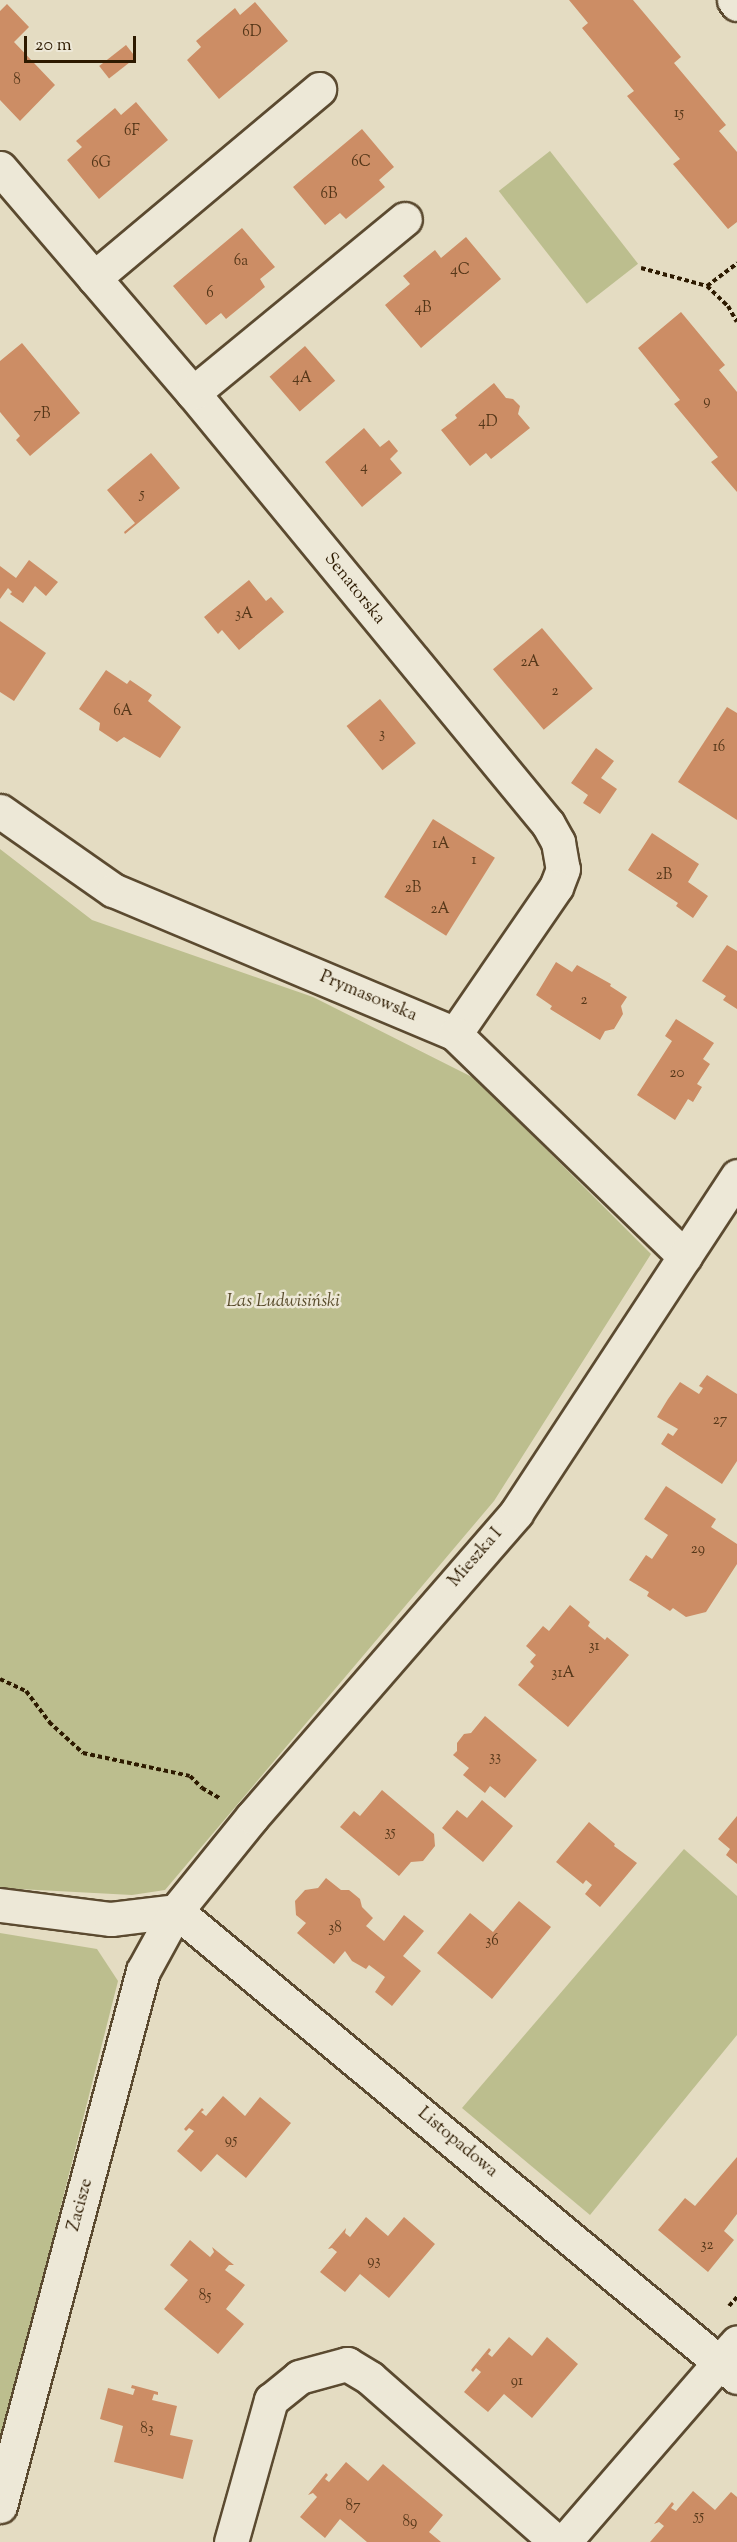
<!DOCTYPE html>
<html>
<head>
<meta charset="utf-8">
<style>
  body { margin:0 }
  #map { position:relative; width:737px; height:2542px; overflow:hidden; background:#e4dcc2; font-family:"Sorts Mill Goudy",serif }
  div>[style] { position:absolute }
  .green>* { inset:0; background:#bcbe8e; transform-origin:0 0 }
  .building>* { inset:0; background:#cc8d65; transform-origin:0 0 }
  .path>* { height:4px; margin-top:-2px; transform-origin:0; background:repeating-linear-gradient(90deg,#2d1a00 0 4.5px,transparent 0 7.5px) }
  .roads { filter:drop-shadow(2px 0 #5b4a30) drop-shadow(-2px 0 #5b4a30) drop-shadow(0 2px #5b4a30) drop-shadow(0 -2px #5b4a30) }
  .minor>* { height:33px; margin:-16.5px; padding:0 16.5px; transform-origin:16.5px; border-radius:16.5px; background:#ede8d7 }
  span { translate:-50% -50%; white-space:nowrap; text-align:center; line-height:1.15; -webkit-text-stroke:5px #ede8d7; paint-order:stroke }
  .number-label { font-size:15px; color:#553719 }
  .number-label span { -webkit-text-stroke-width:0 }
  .street-label { font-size:18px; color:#2d1a00 }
  .park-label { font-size:18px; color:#584b2b; font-style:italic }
  .scale { position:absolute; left:24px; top:36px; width:112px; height:27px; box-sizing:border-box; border:3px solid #2d1a00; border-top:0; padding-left:8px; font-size:18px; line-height:21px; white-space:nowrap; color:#2d1a00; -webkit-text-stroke:4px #ede8d7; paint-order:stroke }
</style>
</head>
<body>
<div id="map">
  <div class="green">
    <div style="left:550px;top:151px;width:143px;height:65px;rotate:52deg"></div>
    <div style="clip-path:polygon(0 849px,92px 920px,313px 997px,476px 1079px,651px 1254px,494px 1501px,165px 1890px,132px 1895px,0 1888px)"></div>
    <div style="clip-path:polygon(684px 1849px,737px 1896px,737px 2035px,590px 2215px,462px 2108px)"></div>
    <div style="clip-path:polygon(0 1933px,97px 1949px,118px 1981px,0 2446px)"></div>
  </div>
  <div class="building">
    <div style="clip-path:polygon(569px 0,633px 0,681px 57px,674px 63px,726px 125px,719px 131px,737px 152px,737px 222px,728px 229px,673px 164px,680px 159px,627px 96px,634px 91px,582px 28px,588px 23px)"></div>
    <div style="clip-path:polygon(255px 2px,288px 41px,219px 99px,187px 60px,201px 47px,196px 41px,235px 8px,240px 15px)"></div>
    <div style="clip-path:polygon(7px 4px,29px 27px,14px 42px,55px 85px,20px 121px,0 100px,0 11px)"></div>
    <div style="left:126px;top:45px;width:16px;height:34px;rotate:52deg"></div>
    <div style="clip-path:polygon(136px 102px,168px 140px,99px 199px,67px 160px,82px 147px,76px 141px,115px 108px,121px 115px)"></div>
    <div style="clip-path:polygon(362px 129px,394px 167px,379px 180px,385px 187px,346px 219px,340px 213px,325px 225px,293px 187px)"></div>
    <div style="clip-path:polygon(242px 228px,275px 267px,260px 279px,265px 287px,226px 319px,221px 313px,206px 325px,173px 286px)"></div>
    <div style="clip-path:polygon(466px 237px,501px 279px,421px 348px,385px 305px,410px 284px,403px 276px,435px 250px,441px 258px)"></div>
    <div style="clip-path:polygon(681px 312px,725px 365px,719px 370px,737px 392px,737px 492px,711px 462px,718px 457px,674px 404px,680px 400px,638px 348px)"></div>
    <div style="clip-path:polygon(22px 343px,80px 413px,30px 456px,16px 440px,20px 436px,0 412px,0 361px)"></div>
    <div style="left:305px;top:346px;width:46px;height:47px;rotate:49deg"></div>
    <div style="clip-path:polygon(494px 383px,506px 398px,513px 399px,520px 406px,518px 414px,530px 428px,491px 459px,486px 453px,470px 466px,441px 430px,457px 418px,455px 415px)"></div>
    <div style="clip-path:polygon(364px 428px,380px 447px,389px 440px,398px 451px,390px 459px,402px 473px,362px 507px,325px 462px)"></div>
    <div style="clip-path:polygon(151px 453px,180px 488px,125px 534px,124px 532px,135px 523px,107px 490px)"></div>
    <div style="clip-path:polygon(29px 560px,58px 582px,46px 596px,35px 586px,23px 603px,10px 594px,12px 592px,8px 588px,0 599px,0 566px,16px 578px)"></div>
    <div style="clip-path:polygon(249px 580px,266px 601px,271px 597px,284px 612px,239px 650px,222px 630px,218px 634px,204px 617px)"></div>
    <div style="clip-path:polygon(0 621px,46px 653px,14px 701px,0 692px)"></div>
    <div style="left:542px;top:628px;width:79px;height:64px;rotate:50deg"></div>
    <div style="clip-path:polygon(106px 670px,127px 684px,130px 680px,152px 695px,148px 701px,181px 727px,160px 758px,124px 737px,117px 742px,99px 730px,100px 723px,79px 709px)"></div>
    <div style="left:380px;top:699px;width:57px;height:43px;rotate:51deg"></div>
    <div style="clip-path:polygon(727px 707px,737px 713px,737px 820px,678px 782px)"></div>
    <div style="clip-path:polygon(596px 748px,614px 761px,601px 778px,617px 789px,600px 814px,583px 803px,588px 795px,571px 783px)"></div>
    <div style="left:433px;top:819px;width:73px;height:92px;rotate:32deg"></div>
    <div style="clip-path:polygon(652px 833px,699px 864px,688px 882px,708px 896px,693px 918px,676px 906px,678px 903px,628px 870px)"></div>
    <div style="clip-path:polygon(727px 945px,737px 951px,737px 1009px,723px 1000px,726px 996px,702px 981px)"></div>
    <div style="clip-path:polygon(556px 962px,572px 972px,577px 965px,611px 984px,610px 986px,627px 997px,621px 1006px,623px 1014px,614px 1029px,605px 1031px,600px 1040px,550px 1009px,552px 1006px,536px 995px)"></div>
    <div style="clip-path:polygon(676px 1019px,714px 1043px,703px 1059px,710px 1064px,697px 1084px,702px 1087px,693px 1102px,688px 1099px,675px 1120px,637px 1095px,672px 1041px,665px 1036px)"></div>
    <div style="clip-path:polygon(707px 1375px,737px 1394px,737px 1461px,722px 1484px,661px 1444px,668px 1433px,673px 1436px,678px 1429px,657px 1417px,668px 1399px,680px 1382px,699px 1394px,703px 1388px,699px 1386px)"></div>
    <div style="clip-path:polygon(666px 1486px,716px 1519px,711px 1527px,737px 1544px,737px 1564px,706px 1612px,686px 1617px,673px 1608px,670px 1611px,647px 1596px,649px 1592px,629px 1580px,646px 1555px,652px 1559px,668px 1535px,644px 1519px)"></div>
    <div style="clip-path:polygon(570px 1605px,590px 1622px,588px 1626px,605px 1640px,607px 1637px,629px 1655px,568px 1727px,518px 1685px,534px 1666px,530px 1662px,536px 1655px,526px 1646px,543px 1626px,549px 1631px)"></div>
    <div style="clip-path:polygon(485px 1716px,537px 1760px,505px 1798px,490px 1786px,485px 1793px,463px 1775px,469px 1768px,453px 1755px,457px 1751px,457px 1743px,464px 1734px,471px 1733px)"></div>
    <div style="clip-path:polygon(382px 1790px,434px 1834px,435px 1846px,423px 1861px,411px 1862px,399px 1876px,340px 1827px,354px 1811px,360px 1816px)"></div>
    <div style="clip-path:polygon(482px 1800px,513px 1826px,483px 1862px,442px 1828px,457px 1810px,467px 1818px)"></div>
    <div style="clip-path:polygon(737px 1816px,737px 1864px,726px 1855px,730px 1849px,718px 1839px)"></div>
    <div style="clip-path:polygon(589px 1822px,615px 1844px,614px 1846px,637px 1863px,600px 1907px,585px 1894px,592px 1885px,586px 1880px,583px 1884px,556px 1862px)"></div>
    <div style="clip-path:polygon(326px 1878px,341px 1890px,349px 1890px,360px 1899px,362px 1907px,373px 1918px,366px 1926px,384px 1941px,404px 1915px,424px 1931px,403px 1956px,421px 1971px,392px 2006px,375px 1992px,385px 1977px,369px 1965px,366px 1969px,352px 1961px,345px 1951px,334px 1964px,297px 1933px,306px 1923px,296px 1915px,295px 1901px,305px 1890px,318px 1888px)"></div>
    <div style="clip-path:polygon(519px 1901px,551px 1927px,492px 1999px,437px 1953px,470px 1913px,493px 1932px)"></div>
    <div style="clip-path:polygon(223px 2096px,245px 2116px,260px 2097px,291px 2123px,246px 2178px,217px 2154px,201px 2172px,177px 2151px,194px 2131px,189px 2128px,186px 2131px,184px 2129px,202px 2108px,204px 2110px,201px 2112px,206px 2116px)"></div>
    <div style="clip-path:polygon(737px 2157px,737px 2214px,724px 2231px,734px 2240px,708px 2272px,658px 2230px,685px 2198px,695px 2206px)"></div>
    <div style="clip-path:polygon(366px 2217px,388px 2236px,404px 2217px,435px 2244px,389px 2298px,360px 2274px,345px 2292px,320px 2272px,337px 2252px,332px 2248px,328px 2249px,346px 2228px,345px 2233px,350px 2237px)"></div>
    <div style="clip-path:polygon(190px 2240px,210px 2257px,214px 2252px,212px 2247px,234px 2265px,229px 2265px,225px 2270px,245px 2285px,226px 2309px,244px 2324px,218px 2354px,164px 2309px,188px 2280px,170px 2265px)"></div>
    <div style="clip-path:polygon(509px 2337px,532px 2356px,547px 2337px,578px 2364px,532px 2418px,504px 2394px,488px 2412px,464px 2392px,481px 2372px,476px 2368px,473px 2372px,471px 2370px,489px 2348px,491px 2350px,488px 2354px,492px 2357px)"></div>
    <div style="clip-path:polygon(132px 2385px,158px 2392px,158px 2395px,154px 2394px,152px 2400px,177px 2406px,170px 2435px,193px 2440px,183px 2479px,114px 2462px,123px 2426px,100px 2419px,108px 2388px,133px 2395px,135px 2389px,131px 2388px)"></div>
    <div style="clip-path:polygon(346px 2462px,368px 2481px,383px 2464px,443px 2515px,429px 2532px,441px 2542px,367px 2542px,340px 2519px,325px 2538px,300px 2517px,317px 2497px,313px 2493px,308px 2495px,326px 2473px,328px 2475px,325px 2479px,329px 2482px)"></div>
    <div style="clip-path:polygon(693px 2491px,715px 2510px,731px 2492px,737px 2497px,737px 2542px,650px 2542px,664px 2526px,659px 2522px,654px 2524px,672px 2502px,674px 2504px,671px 2508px,676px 2511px)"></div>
  </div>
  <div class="path">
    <div style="left:641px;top:268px;width:68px;rotate:15.3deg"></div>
    <div style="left:707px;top:286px;width:29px;rotate:44deg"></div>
    <div style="left:728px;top:306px;width:18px;rotate:61deg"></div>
    <div style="left:707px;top:286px;width:38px;rotate:-37deg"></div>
    <div style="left:0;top:1679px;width:29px;rotate:25deg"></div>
    <div style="left:26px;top:1691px;width:39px;rotate:53deg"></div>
    <div style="left:49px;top:1722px;width:46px;rotate:42.4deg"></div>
    <div style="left:83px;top:1753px;width:109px;rotate:12.1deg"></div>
    <div style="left:190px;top:1776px;width:17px;rotate:45deg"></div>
    <div style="left:202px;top:1788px;width:22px;rotate:30deg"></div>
    <div style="left:729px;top:2306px;width:12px;rotate:-48deg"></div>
  </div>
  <div class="roads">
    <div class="minor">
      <div style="left:734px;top:0;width:5px;rotate:53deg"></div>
      <div style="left:0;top:168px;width:296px;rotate:49.4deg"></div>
      <div style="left:193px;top:393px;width:558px;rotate:50.52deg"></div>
      <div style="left:548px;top:824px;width:21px;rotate:61deg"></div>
      <div style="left:558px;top:842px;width:27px;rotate:80deg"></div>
      <div style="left:563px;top:869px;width:19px;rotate:111deg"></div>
      <div style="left:556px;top:887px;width:178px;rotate:124.5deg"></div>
      <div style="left:94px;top:278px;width:294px;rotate:-40deg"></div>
      <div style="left:193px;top:393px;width:274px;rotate:-39.4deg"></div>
      <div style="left:0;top:811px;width:138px;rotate:35deg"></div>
      <div style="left:113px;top:890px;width:371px;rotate:22.8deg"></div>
      <div style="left:455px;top:1034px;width:320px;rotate:44.1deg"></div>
      <div style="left:0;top:1905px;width:112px;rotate:7.2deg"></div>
      <div style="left:111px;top:1919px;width:65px;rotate:-7deg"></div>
      <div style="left:176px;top:1911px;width:729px;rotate:39.72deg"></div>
      <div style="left:0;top:2506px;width:554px;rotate:-75.04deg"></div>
      <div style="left:143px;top:1971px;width:68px;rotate:-61.2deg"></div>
      <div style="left:176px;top:1911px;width:121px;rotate:-51deg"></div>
      <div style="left:252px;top:1817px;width:403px;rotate:-49deg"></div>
      <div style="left:516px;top:1513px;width:403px;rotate:-56.7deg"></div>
      <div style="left:231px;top:2542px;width:148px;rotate:-74.3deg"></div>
      <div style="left:271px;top:2400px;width:36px;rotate:-39deg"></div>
      <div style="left:299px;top:2377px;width:50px;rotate:-15.2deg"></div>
      <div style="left:347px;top:2364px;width:27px;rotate:31deg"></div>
      <div style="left:370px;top:2378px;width:249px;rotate:41.3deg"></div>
      <div style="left:564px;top:2542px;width:264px;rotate:-49.1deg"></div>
    </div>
  </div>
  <div class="number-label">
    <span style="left:252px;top:33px">6D</span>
    <span style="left:17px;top:81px">8</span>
    <span style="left:679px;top:114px">15</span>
    <span style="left:132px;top:132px">6F</span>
    <span style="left:361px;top:163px">6C</span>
    <span style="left:101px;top:164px">6G</span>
    <span style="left:329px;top:195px">6B</span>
    <span style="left:241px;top:262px">6a</span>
    <span style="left:460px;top:271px">4C</span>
    <span style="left:210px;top:294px">6</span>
    <span style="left:423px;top:309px">4B</span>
    <span style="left:302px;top:379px">4A</span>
    <span style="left:707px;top:402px">9</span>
    <span style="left:42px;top:415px">7B</span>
    <span style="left:488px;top:423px">4D</span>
    <span style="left:364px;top:468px">4</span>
    <span style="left:142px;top:495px">5</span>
    <span style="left:244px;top:615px">3A</span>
    <span style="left:530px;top:663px">2A</span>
    <span style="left:555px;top:692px">2</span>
    <span style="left:123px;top:712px">6A</span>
    <span style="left:382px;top:735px">3</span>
    <span style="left:719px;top:748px">16</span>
    <span style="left:441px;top:845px">1A</span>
    <span style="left:474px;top:861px">1</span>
    <span style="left:664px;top:876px">2B</span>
    <span style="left:413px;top:889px">2B</span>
    <span style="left:440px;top:910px">2A</span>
    <span style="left:584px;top:1001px">2</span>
    <span style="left:677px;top:1074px">20</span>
    <span style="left:720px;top:1421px">27</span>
    <span style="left:698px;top:1550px">29</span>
    <span style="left:594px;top:1647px">31</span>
    <span style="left:563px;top:1674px">31A</span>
    <span style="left:495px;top:1758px">33</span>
    <span style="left:390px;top:1833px">35</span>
    <span style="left:335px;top:1929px">38</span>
    <span style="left:492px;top:1942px">36</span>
    <span style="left:231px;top:2141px">95</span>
    <span style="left:707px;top:2246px">32</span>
    <span style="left:374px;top:2262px">93</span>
    <span style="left:205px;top:2297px">85</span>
    <span style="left:517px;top:2382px">91</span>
    <span style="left:147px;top:2430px">83</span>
    <span style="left:353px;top:2507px">87</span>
    <span style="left:699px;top:2517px">55</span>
    <span style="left:410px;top:2523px">89</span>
  </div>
  <div class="street-label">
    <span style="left:354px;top:589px;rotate:51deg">Senatorska</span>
    <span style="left:368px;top:997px;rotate:23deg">Prymasowska</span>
    <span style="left:476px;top:1558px;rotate:-49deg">Mieszka I</span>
    <span style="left:457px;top:2143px;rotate:40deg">Listopadowa</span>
    <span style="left:81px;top:2205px;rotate:-75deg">Zacisze</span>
  </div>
  <div class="park-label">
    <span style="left:283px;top:1302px">Las Ludwisiński</span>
  </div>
  <div class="scale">20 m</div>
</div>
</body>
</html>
